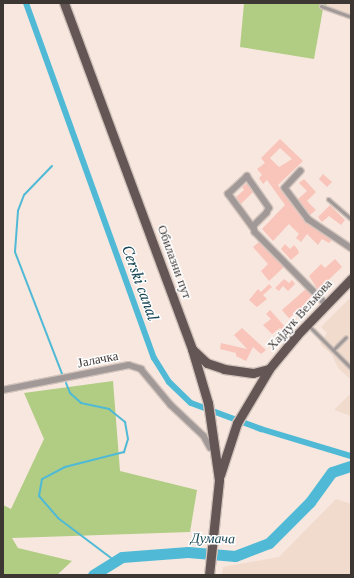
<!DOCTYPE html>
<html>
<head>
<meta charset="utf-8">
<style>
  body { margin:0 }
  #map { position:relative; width:354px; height:578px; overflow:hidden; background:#f7e7de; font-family:"Libre Baskerville",serif }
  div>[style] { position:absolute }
  .built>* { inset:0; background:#f1dbcd }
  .green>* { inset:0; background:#b0cd83 }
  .stream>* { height:2px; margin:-1px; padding:0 1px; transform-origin:1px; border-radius:1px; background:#50bad6 }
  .canal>* { height:6px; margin:-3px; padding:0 3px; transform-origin:3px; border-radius:3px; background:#50bad6 }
  .river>* { height:11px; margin:-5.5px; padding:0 5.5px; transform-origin:5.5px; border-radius:5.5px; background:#50bad6 }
  .building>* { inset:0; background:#f9c4ba; transform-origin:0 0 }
  .roads { filter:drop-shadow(1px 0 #d2c4bc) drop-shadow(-1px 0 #d2c4bc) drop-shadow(0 1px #d2c4bc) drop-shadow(0 -1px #d2c4bc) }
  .lane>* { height:3px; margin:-1.5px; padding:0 1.5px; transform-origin:1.5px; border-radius:1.5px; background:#a19998 }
  .street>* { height:5.5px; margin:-2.75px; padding:0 2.75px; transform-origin:2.75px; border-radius:2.75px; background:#a19998 }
  .primary>* { height:9px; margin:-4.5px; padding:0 4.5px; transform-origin:4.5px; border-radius:4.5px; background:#645655 }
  span { translate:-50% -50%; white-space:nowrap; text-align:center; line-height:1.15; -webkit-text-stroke:3px #fff; paint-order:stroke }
  .street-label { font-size:13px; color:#3d3734 }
  .water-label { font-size:14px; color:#194754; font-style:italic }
  .frame { position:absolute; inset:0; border:4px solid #3d3734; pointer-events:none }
</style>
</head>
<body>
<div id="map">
  <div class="built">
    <div style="clip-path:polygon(328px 3px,351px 3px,351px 18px,323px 9px)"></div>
    <div style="clip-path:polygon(351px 297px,351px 380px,338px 368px,332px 355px,320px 344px,327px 333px,321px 327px)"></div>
    <div style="clip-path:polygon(351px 393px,351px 416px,334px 410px)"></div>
    <div style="clip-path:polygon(336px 499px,351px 504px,351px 575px,222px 575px,223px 567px,279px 557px)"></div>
  </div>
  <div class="green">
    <div style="clip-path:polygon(244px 3px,328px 3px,323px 9px,314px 59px,240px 47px)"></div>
    <div style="clip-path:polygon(113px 381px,120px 471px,197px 490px,190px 532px,12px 538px,18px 548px,72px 561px,57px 575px,3px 575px,3px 505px,11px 509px,44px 439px,24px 393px)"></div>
  </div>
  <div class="stream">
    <div style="left:52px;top:166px;width:40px;rotate:134deg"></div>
    <div style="left:24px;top:195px;width:17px;rotate:111deg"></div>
    <div style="left:18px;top:211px;width:41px;rotate:94.2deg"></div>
    <div style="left:15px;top:252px;width:131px;rotate:68.9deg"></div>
    <div style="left:66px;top:383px;width:11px;rotate:68deg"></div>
    <div style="left:70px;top:393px;width:15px;rotate:42deg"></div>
    <div style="left:81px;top:403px;width:29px;rotate:12deg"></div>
    <div style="left:109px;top:409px;width:21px;rotate:39deg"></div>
    <div style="left:125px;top:422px;width:17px;rotate:80deg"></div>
    <div style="left:128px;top:439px;width:14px;rotate:107deg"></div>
    <div style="left:124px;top:452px;width:61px;rotate:165.7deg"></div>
    <div style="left:65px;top:467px;width:26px;rotate:152deg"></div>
    <div style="left:42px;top:479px;width:17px;rotate:100deg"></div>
    <div style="left:39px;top:496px;width:29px;rotate:49deg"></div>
    <div style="left:58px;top:518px;width:71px;rotate:37deg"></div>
  </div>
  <div class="canal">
    <div style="left:26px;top:3px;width:377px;rotate:70.2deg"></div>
    <div style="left:154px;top:358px;width:28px;rotate:58deg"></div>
    <div style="left:169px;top:382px;width:30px;rotate:44deg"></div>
    <div style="left:191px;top:403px;width:75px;rotate:20.4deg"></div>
    <div style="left:261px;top:429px;width:94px;rotate:16.7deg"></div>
  </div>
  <div class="river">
    <div style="left:93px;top:575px;width:34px;rotate:-32deg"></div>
    <div style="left:122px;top:557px;width:66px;rotate:-4.3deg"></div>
    <div style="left:188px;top:552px;width:47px;rotate:4.9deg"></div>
    <div style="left:235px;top:556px;width:36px;rotate:-21deg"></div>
    <div style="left:269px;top:543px;width:58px;rotate:-45deg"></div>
    <div style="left:310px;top:502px;width:37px;rotate:-54deg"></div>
    <div style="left:332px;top:472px;width:20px;rotate:-18deg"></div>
  </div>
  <div class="building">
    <div style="clip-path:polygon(evenodd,280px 139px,303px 161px,278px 185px,305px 222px,332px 240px,329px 243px,322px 239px,318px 245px,307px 234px,301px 242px,296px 238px,299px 234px,289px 224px,273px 241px,262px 229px,285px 205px,267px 180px,263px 184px,259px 178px,262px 175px,257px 169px,265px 163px,261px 158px,280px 139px,280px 148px,292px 159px,279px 167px,270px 158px,280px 148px)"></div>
    <div style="clip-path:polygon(323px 174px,332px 182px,327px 187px,319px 179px)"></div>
    <div style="clip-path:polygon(304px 179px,316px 192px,307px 201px,316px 210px,310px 215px,298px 199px,307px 191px,299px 183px)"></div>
    <div style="clip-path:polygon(247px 183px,253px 192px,241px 204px,236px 197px,244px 190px,242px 187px)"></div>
    <div style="clip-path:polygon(330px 205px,345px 220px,341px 225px,329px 216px,322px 222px,318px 217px)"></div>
    <div style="clip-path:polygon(259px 242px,284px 267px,269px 281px,261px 271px,268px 264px,253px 247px)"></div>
    <div style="clip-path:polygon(285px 244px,290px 249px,294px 245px,298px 250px,299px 253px,291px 260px,281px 249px)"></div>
    <div style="clip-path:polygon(335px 259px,342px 267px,318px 290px,309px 276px,321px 264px,325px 268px)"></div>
    <div style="clip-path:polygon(284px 279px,289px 283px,292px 280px,295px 284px,288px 291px,283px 286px,279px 291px,275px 288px)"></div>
    <div style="clip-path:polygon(269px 284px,272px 287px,263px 295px,267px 299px,257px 307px,249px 300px,258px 289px,261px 292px)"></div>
    <div style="left:306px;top:289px;width:11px;height:32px;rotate:49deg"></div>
    <div style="clip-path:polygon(270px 310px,288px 330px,285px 333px,280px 328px,272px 334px,263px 325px,271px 319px,266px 314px)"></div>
    <div style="clip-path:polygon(242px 328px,266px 350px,261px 354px,253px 347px,246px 361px,236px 356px,236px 353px,220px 349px,221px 343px,247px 349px,234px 335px)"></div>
  </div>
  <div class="roads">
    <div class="lane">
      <div style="left:321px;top:6px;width:32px;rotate:20deg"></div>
      <div style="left:328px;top:199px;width:30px;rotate:41deg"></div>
      <div style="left:308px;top:325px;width:61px;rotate:45deg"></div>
      <div style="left:333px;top:350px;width:18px;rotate:-45deg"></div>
    </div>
    <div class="street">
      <div style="left:301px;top:171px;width:23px;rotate:133deg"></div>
      <div style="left:285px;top:188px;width:39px;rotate:53deg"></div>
      <div style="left:308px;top:219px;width:52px;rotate:34deg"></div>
      <div style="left:253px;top:228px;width:42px;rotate:-126.3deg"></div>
      <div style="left:228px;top:194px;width:26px;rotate:-43deg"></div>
      <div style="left:247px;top:176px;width:39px;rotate:55deg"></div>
      <div style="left:269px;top:208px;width:5px;rotate:112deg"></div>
      <div style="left:267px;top:213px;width:18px;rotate:135deg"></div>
      <div style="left:254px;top:226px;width:6px;rotate:81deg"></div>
      <div style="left:255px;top:232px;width:101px;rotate:45.4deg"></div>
      <div style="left:3px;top:390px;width:128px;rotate:-11.2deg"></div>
      <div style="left:129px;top:365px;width:13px;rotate:18deg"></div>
      <div style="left:141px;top:369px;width:47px;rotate:50.2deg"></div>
      <div style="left:171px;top:405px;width:45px;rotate:43.2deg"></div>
      <div style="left:204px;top:436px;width:13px;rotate:61deg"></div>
    </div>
    <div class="primary">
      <div style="left:64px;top:3px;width:369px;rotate:69.7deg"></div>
      <div style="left:192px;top:349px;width:56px;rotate:73.5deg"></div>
      <div style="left:208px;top:403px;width:78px;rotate:81.9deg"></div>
      <div style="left:219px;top:480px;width:96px;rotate:96deg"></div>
      <div style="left:193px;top:350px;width:19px;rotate:43deg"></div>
      <div style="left:207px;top:363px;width:18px;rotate:19deg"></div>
      <div style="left:224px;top:369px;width:29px;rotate:8deg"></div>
      <div style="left:253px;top:373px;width:16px;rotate:-14deg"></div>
      <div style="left:220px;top:475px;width:55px;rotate:-71.9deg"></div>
      <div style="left:237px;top:423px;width:63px;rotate:-59.3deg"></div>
      <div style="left:269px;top:369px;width:44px;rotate:-50.5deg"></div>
      <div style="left:297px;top:335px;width:78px;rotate:-46deg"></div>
    </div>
  </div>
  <div class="street-label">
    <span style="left:174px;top:262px;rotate:70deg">Обилазни пут</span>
    <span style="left:300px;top:315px;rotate:-48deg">Хајдук Вељкова</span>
    <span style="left:98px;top:360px;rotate:-11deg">Јалачка</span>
  </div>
  <div class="water-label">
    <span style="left:140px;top:283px;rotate:70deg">Cerski canal</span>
    <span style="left:213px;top:538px;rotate:1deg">Думача</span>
  </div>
  <div class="frame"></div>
</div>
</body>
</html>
